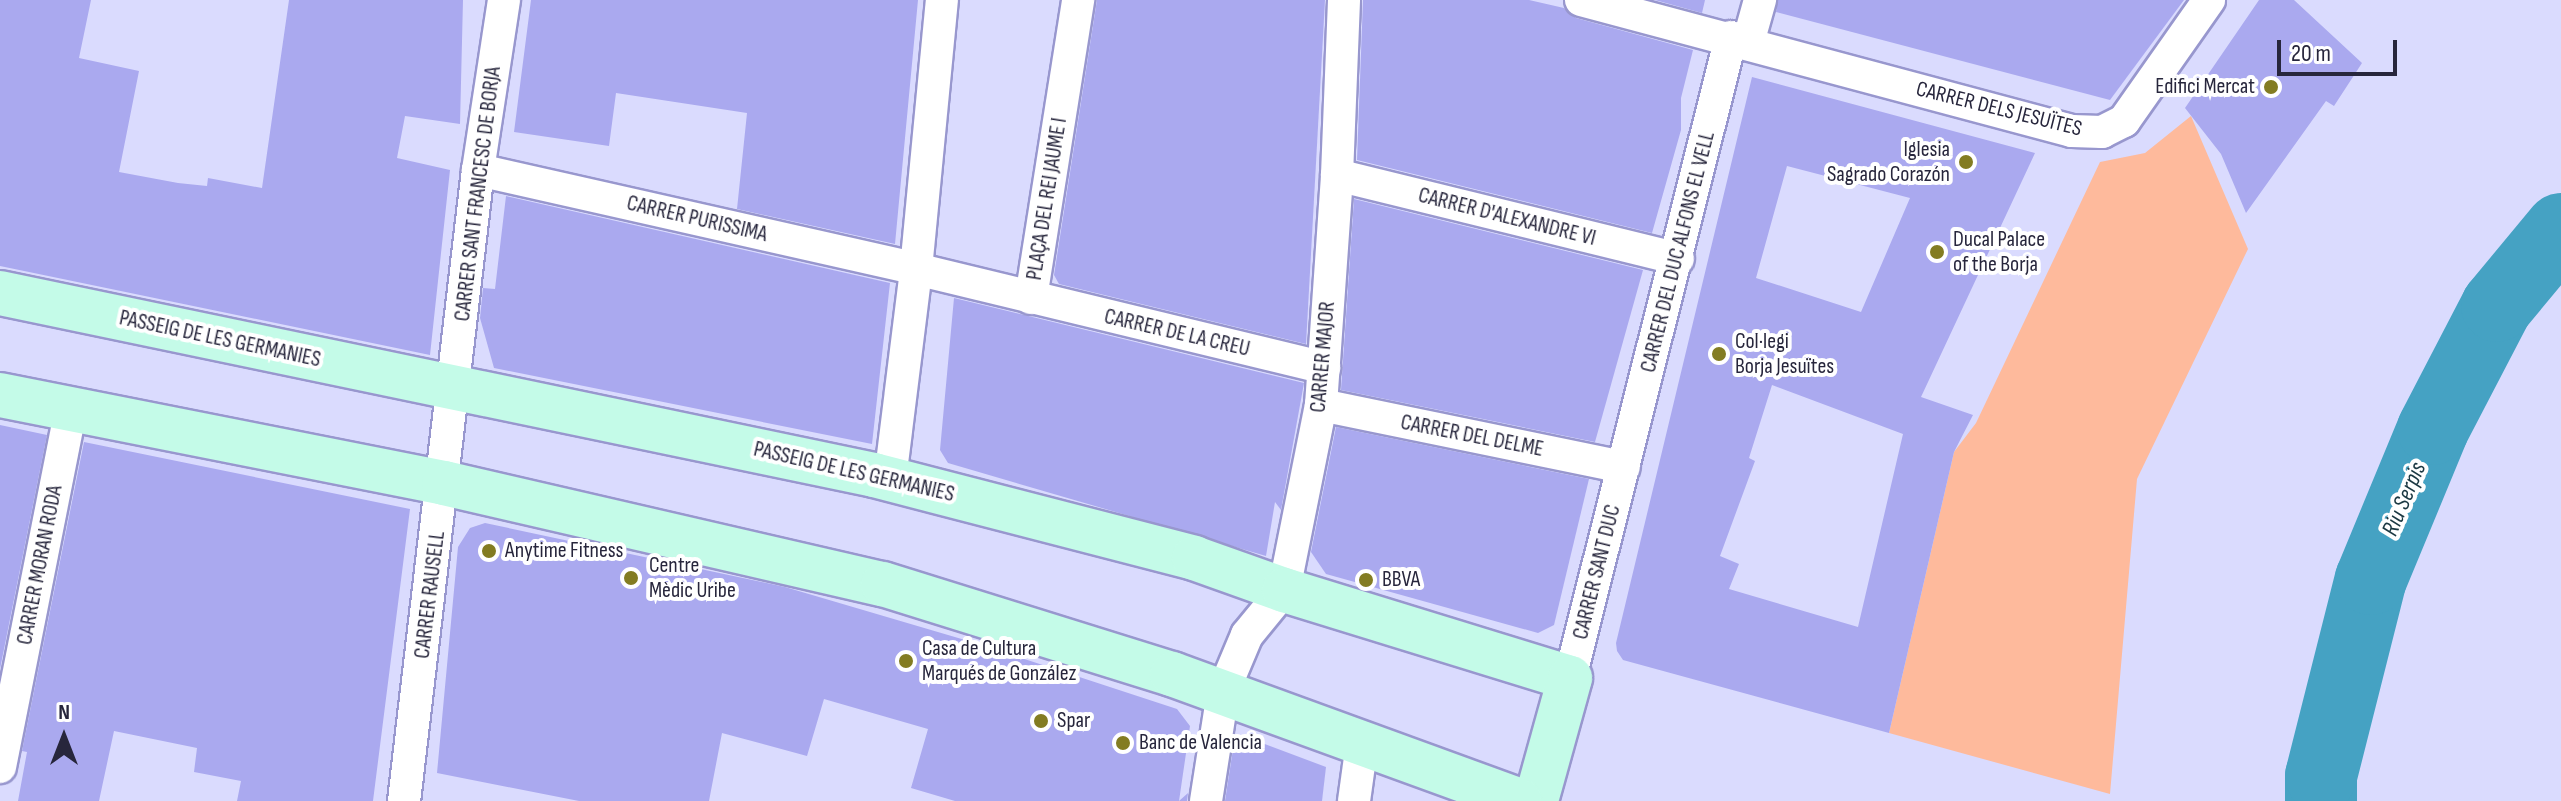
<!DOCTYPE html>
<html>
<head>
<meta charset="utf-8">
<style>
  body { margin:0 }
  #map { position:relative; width:2561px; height:801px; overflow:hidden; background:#dadbfe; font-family:"Sofia Sans Condensed",sans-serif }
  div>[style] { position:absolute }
  .green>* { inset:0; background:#feba9c }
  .river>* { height:72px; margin:-36px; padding:0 36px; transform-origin:36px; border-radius:36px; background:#45a2c3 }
  .building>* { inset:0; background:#aaa9ef }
  .roads { filter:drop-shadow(2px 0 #9897ce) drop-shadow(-2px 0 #9897ce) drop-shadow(0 2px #9897ce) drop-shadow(0 -2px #9897ce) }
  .street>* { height:32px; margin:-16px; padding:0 16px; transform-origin:16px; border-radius:16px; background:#fff }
  .secondary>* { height:44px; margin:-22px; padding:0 22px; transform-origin:22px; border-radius:22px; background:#c4fbe8 }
  .dots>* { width:22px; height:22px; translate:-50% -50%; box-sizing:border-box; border:4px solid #fff; border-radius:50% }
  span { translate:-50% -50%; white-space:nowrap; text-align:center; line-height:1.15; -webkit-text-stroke:8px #fff; paint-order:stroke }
  .poi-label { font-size:22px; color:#27263c }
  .right { translate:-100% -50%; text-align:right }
  .left { translate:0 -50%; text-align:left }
  .street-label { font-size:22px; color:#27263c }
  .water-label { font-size:24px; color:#1b3842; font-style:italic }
  .north { position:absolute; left:24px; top:697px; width:80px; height:80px; -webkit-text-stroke:6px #fff; paint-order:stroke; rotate:0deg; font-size:22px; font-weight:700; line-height:32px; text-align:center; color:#27263c }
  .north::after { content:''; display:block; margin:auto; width:28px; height:36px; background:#27263c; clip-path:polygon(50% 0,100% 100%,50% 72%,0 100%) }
  .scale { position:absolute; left:2277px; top:40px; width:120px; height:36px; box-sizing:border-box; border:4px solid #27263c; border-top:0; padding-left:10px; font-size:24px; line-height:28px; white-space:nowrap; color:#27263c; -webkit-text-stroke:6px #fff; paint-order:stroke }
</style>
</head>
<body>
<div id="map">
  <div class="green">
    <div style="clip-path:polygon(2191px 116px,2248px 249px,2137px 479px,2110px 794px,1889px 733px,1954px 452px,1976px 423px,2100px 162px,2145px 153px)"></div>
  </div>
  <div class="river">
    <div style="left:2321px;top:801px;width:25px;rotate:-90deg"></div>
    <div style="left:2321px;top:776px;width:203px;rotate:-75.8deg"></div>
    <div style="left:2371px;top:579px;width:162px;rotate:-67.5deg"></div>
    <div style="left:2433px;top:429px;width:139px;rotate:-62.5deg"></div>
    <div style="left:2497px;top:306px;width:100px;rotate:-50.3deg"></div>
  </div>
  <div class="building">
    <div style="clip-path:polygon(0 0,91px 0,79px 58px,139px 71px,119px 172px,178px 183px,207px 186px,208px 178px,262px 188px,289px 0,463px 0,460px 124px,405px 116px,397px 158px,450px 170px,430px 355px,0 266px)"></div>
    <div style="clip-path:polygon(531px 0,918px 0,895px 244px,737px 209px,747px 113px,616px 93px,609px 146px,514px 132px)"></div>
    <div style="clip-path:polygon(1097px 0,1325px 0,1306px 344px,1059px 284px,1054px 275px)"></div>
    <div style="clip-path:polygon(1363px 0,1529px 0,1564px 8px,1576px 18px,1693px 50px,1681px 98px,1681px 130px,1652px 233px,1357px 160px)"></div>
    <div style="clip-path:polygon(1655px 0,1705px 0,1702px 13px)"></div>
    <div style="clip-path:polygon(1778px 0,2184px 0,2110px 100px,1776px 12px)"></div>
    <div style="clip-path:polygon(2259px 0,2294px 0,2362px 63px,2334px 106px,2326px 101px,2246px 213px,2221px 154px,2185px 108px)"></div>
    <div style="clip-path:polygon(evenodd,1752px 77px,2035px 153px,1921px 397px,1973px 415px,1954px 452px,1889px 733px,1623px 660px,1617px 651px,1616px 643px,1752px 77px,1787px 166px,1910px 198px,1861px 312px,1756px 278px,1787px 166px,1752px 77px,1772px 385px,1903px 434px,1858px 627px,1729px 589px,1739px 564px,1720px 556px,1755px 461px,1749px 458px,1772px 385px)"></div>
    <div style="clip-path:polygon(506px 196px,890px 283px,872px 444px,494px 368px,480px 318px,483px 288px,495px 289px)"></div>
    <div style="clip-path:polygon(1354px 199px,1643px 270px,1595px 442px,1341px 390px)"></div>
    <div style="clip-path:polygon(954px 298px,1304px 383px,1281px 510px,1275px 502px,1266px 556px,948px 463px,940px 450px)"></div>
    <div style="clip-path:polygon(0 425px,47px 435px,0 669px)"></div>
    <div style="clip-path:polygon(1336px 427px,1589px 479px,1554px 625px,1538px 633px,1326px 574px,1311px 552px)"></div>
    <div style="clip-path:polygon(84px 442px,410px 509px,373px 801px,237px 801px,241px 781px,194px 772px,197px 748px,114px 731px,99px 801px,18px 801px,27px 752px,22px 751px)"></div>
    <div style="clip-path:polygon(485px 523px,785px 587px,982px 645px,1177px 709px,1190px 726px,1179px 801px,1188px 793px,1187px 801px,955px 801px,911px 788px,928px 729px,824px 699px,807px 756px,722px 733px,709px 801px,579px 801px,437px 773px,458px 547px,470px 528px)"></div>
    <div style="clip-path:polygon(1246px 737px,1326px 767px,1322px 801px,1225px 801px,1233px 749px)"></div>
  </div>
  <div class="roads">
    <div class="street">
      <div style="left:1581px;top:0;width:508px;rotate:14.94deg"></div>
      <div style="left:2072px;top:131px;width:30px;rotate:2deg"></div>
      <div style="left:2102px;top:132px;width:25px;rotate:-27deg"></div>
      <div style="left:2124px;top:121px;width:148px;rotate:-54.9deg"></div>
      <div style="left:1748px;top:43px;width:45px;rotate:-74.4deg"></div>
      <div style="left:478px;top:170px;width:449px;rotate:12.7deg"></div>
      <div style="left:916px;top:269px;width:420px;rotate:13.6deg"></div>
      <div style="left:1337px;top:175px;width:351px;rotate:13.8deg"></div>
      <div style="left:1031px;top:298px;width:302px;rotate:-81deg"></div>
      <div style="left:1321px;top:405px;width:309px;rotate:11.6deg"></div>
      <div style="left:890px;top:479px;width:212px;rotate:-82.9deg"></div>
      <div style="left:916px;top:269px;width:270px;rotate:-84.5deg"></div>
      <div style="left:1570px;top:678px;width:661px;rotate:-75.9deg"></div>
      <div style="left:0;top:767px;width:365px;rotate:-78.8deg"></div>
      <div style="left:404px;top:801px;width:635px;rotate:-83.31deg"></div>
      <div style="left:478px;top:170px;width:172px;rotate:-81.3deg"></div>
      <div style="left:1206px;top:801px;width:110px;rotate:-81.1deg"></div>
      <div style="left:1223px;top:692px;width:62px;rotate:-67.2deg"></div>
      <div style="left:1247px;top:635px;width:58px;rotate:-50.6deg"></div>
      <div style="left:1284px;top:590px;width:189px;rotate:-78.7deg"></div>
      <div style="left:1321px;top:405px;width:231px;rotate:-86deg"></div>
      <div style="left:1337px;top:175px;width:175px;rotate:-87.7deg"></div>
      <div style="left:1354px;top:801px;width:59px;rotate:-82.1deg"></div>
    </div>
    <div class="secondary">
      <div style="left:0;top:293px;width:893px;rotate:11.76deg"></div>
      <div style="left:874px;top:475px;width:331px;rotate:14.5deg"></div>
      <div style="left:1194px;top:558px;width:96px;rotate:19.6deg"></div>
      <div style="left:1284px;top:590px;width:299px;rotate:17.1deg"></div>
      <div style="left:1570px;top:678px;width:128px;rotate:105.5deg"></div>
      <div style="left:0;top:395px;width:453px;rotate:11.2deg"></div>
      <div style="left:444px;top:483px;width:450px;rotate:13deg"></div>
      <div style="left:883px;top:584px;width:303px;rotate:17.3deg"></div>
      <div style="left:1172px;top:674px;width:370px;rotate:20deg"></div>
    </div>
  </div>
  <div class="dots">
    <div style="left:2271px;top:87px;background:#837c22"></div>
    <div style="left:1966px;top:162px;background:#837c22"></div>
    <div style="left:1937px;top:252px;background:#837c22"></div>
    <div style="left:1719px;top:354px;background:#837c22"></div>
    <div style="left:489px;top:551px;background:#837c22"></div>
    <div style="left:631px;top:578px;background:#837c22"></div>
    <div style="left:1366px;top:580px;background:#837c22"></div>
    <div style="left:906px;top:661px;background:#837c22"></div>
    <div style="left:1041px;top:721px;background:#837c22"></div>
    <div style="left:1123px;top:743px;background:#837c22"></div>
  </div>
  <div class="poi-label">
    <span class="right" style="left:2255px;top:87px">Edifici Mercat</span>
    <span class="right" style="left:1950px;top:162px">Iglesia<br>Sagrado Corazón</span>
    <span class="left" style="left:1953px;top:252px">Ducal Palace<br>of the Borja</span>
    <span class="left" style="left:1735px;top:354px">Col·legi<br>Borja Jesuïtes</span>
    <span class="left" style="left:505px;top:551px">Anytime Fitness</span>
    <span class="left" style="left:649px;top:578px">Centre<br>Mèdic Uribe</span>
    <span class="left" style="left:1382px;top:580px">BBVA</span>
    <span class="left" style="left:922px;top:661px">Casa de Cultura<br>Marqués de González</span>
    <span class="left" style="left:1057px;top:721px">Spar</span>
    <span class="left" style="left:1139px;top:743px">Banc de Valencia</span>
  </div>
  <div class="street-label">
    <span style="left:1999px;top:109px;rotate:14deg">CARRER DELS JESUÏTES</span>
    <span style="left:478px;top:194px;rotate:-83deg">CARRER SANT FRANCESC DE BORJA</span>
    <span style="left:1047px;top:199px;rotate:-81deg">PLAÇA DEL REI JAUME I</span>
    <span style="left:1507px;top:217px;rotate:14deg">CARRER D'ALEXANDRE VI</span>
    <span style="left:697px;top:219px;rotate:13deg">CARRER PURISSIMA</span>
    <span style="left:1678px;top:252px;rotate:-76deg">CARRER DEL DUC ALFONS EL VELL</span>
    <span style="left:1177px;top:333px;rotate:13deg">CARRER DE LA CREU</span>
    <span style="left:220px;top:339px;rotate:12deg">PASSEIG DE LES GERMANIES</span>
    <span style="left:1323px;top:357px;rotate:-85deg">CARRER MAJOR</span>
    <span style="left:1472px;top:436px;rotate:11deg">CARRER DEL DELME</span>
    <span style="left:854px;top:472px;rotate:13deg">PASSEIG DE LES GERMANIES</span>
    <span style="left:40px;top:565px;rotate:-79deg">CARRER MORAN RODA</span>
    <span style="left:1597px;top:572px;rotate:-76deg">CARRER SANT DUC</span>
    <span style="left:430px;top:595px;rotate:-83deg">CARRER RAUSELL</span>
  </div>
  <div class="water-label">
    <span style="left:2404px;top:499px;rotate:-67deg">Riu Serpis</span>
  </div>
  <div class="north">N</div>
  <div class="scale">20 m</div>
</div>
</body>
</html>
